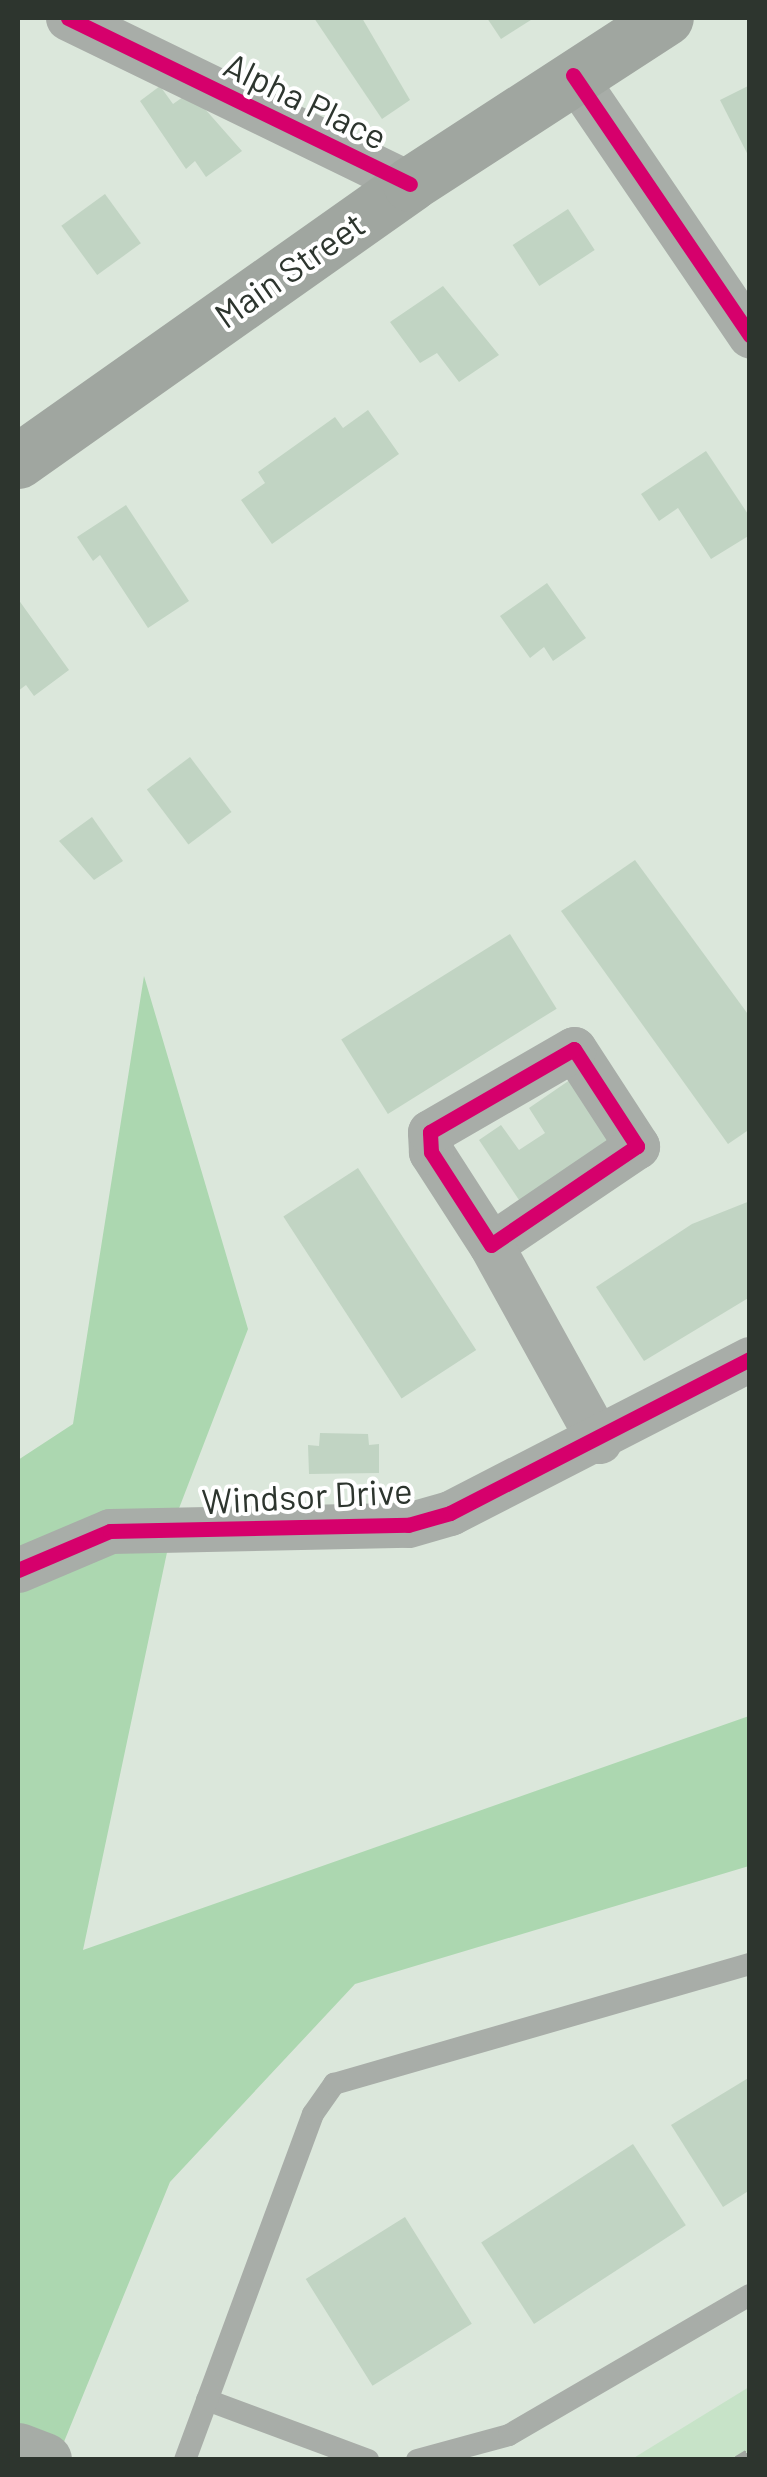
<!DOCTYPE html>
<html>
<head>
<meta charset="utf-8">
<style>
  body { margin:0 }
  #map { position:relative; width:767px; height:2477px; overflow:hidden; background:#dbe7db; font-family:Barlow,sans-serif }
  div>[style] { position:absolute }
  .green>* { inset:0; background:#c7e3c8 }
  .forest>* { inset:0; background:#acd7b0 }
  .building>* { inset:0; background:#c1d4c3; transform-origin:0 0 }
  .lane>* { height:22px; margin:-11px; padding:0 11px; transform-origin:11px; border-radius:11px; background:#a8ada8 }
  .street>* { height:45px; margin:-22.5px; padding:0 22.5px; transform-origin:22.5px; border-radius:22.5px; background:#a8ada8 }
  .secondary>* { height:55px; margin:-27.5px; padding:0 27.5px; transform-origin:27.5px; border-radius:27.5px; background:#a6aca6 }
  .primary>* { height:55px; margin:-27.5px; padding:0 27.5px; transform-origin:27.5px; border-radius:27.5px; background:#a0a6a0 }
  .rail>* { height:8px; margin-top:-4px; transform-origin:0; background:repeating-linear-gradient(90deg,#a0a6a0 0 12px,transparent 0 24px) }
  .cycleway>* { height:15px; margin:-7.5px; padding:0 7.5px; transform-origin:7.5px; border-radius:7.5px; background:#d6006c }
  span { translate:-50% -50%; white-space:nowrap; text-align:center; line-height:1.15; -webkit-text-stroke:8px #fff; paint-order:stroke }
  .street-label { font-size:35px; color:#2d352e }
  .frame { position:absolute; inset:0; border:20px solid #2d352e; pointer-events:none }
</style>
</head>
<body>
<div id="map">
  <div class="green">
    <div style="clip-path:polygon(749px 2387px,749px 2459px,632px 2459px)"></div>
  </div>
  <div class="forest">
    <div style="clip-path:polygon(144px 976px,248px 1329px,173px 1524px,83px 1950px,749px 1716px,749px 1866px,355px 1984px,170px 2182px,57px 2459px,18px 2451px,18px 1460px,73px 1424px)"></div>
  </div>
  <div class="building">
    <div style="clip-path:polygon(314px 18px,362px 18px,410px 100px,382px 119px)"></div>
    <div style="clip-path:polygon(487px 18px,534px 18px,501px 39px)"></div>
    <div style="clip-path:polygon(750px 85px,750px 159px,720px 100px)"></div>
    <div style="clip-path:polygon(160px 86px,173px 104px,190px 92px,242px 151px,206px 177px,195px 161px,186px 169px,140px 101px)"></div>
    <div style="left:105px;top:194px;width:61px;height:54px;rotate:54deg"></div>
    <div style="left:568px;top:209px;width:49px;height:66px;rotate:57deg"></div>
    <div style="clip-path:polygon(443px 286px,499px 355px,459px 382px,437px 353px,420px 363px,390px 322px)"></div>
    <div style="clip-path:polygon(368px 410px,399px 454px,272px 544px,241px 500px,265px 483px,258px 472px,335px 417px,343px 428px)"></div>
    <div style="clip-path:polygon(706px 451px,750px 517px,750px 535px,711px 559px,678px 508px,659px 521px,641px 494px)"></div>
    <div style="clip-path:polygon(126px 505px,189px 601px,148px 628px,100px 555px,93px 561px,77px 537px)"></div>
    <div style="clip-path:polygon(547px 583px,586px 638px,553px 661px,544px 647px,530px 658px,500px 616px)"></div>
    <div style="clip-path:polygon(18px 599px,69px 670px,34px 696px,26px 685px,18px 691px)"></div>
    <div style="left:190px;top:757px;width:69px;height:54px;rotate:53deg"></div>
    <div style="clip-path:polygon(92px 817px,123px 861px,94px 880px,59px 841px)"></div>
    <div style="clip-path:polygon(635px 860px,750px 1017px,750px 1129px,728px 1144px,561px 911px)"></div>
    <div style="left:510px;top:934px;width:88px;height:199px;rotate:58deg"></div>
    <div style="clip-path:polygon(580px 1073px,621px 1134px,521px 1203px,479px 1140px,501px 1125px,519px 1150px,545px 1133px,529px 1108px)"></div>
    <div style="left:358px;top:1168px;width:217px;height:89px;rotate:57deg"></div>
    <div style="clip-path:polygon(750px 1201px,750px 1297px,644px 1361px,596px 1287px,692px 1224px)"></div>
    <div style="clip-path:polygon(320px 1433px,368px 1434px,369px 1445px,379px 1444px,379px 1473px,309px 1474px,308px 1445px,319px 1446px)"></div>
    <div style="clip-path:polygon(750px 2077px,750px 2190px,723px 2207px,671px 2125px)"></div>
    <div style="left:633px;top:2144px;width:97px;height:181px;rotate:57deg"></div>
    <div style="left:405px;top:2217px;width:126px;height:117px;rotate:58deg"></div>
  </div>
  <div class="lane">
    <div style="left:207px;top:2400px;width:172px;rotate:20.4deg"></div>
    <div style="left:185px;top:2460px;width:369px;rotate:-69.7deg"></div>
    <div style="left:313px;top:2114px;width:37px;rotate:-55deg"></div>
    <div style="left:334px;top:2084px;width:433px;rotate:-16.1deg"></div>
    <div style="left:417px;top:2460px;width:95px;rotate:-15.2deg"></div>
    <div style="left:509px;top:2435px;width:279px;rotate:-30.2deg"></div>
  </div>
  <div class="street">
    <div style="left:68px;top:18px;width:380px;rotate:25.9deg"></div>
    <div style="left:573px;top:75px;width:315px;rotate:55.8deg"></div>
    <div style="left:574px;top:1049px;width:116px;rotate:57deg"></div>
    <div style="left:637px;top:1146px;width:176px;rotate:145.9deg"></div>
    <div style="left:491px;top:1245px;width:111px;rotate:-122.8deg"></div>
    <div style="left:431px;top:1152px;width:20px;rotate:-93deg"></div>
    <div style="left:430px;top:1132px;width:166px;rotate:-30deg"></div>
    <div style="left:491px;top:1245px;width:224px;rotate:61.1deg"></div>
    <div style="left:18px;top:1570px;width:100px;rotate:-23deg"></div>
    <div style="left:110px;top:1531px;width:298px;rotate:-1.2deg"></div>
    <div style="left:408px;top:1525px;width:44px;rotate:-15.9deg"></div>
    <div style="left:450px;top:1513px;width:337px;rotate:-27.2deg"></div>
  </div>
  <div class="secondary">
    <div style="left:18px;top:2450px;width:28px;rotate:21deg"></div>
  </div>
  <div class="primary">
    <div style="left:18px;top:461px;width:480px;rotate:-35.2deg"></div>
    <div style="left:410px;top:184px;width:305px;rotate:-33deg"></div>
  </div>
  <div class="rail">
    <div style="left:737px;top:2460px;width:15px;rotate:-32deg"></div>
  </div>
  <div class="cycleway">
    <div style="left:68px;top:18px;width:380px;rotate:25.9deg"></div>
    <div style="left:573px;top:75px;width:315px;rotate:55.8deg"></div>
    <div style="left:574px;top:1049px;width:116px;rotate:57deg"></div>
    <div style="left:637px;top:1146px;width:176px;rotate:145.9deg"></div>
    <div style="left:491px;top:1245px;width:111px;rotate:-122.8deg"></div>
    <div style="left:431px;top:1152px;width:20px;rotate:-93deg"></div>
    <div style="left:430px;top:1132px;width:166px;rotate:-30deg"></div>
    <div style="left:18px;top:1570px;width:100px;rotate:-23deg"></div>
    <div style="left:110px;top:1531px;width:298px;rotate:-1.2deg"></div>
    <div style="left:408px;top:1525px;width:44px;rotate:-15.9deg"></div>
    <div style="left:450px;top:1513px;width:337px;rotate:-27.2deg"></div>
  </div>
  <div class="street-label">
    <span style="left:306px;top:100px;rotate:26deg">Alpha Place</span>
    <span style="left:289px;top:269px;rotate:-35deg">Main Street</span>
    <span style="left:307px;top:1495px;rotate:-3deg">Windsor Drive</span>
  </div>
  <div class="frame"></div>
</div>
</body>
</html>
